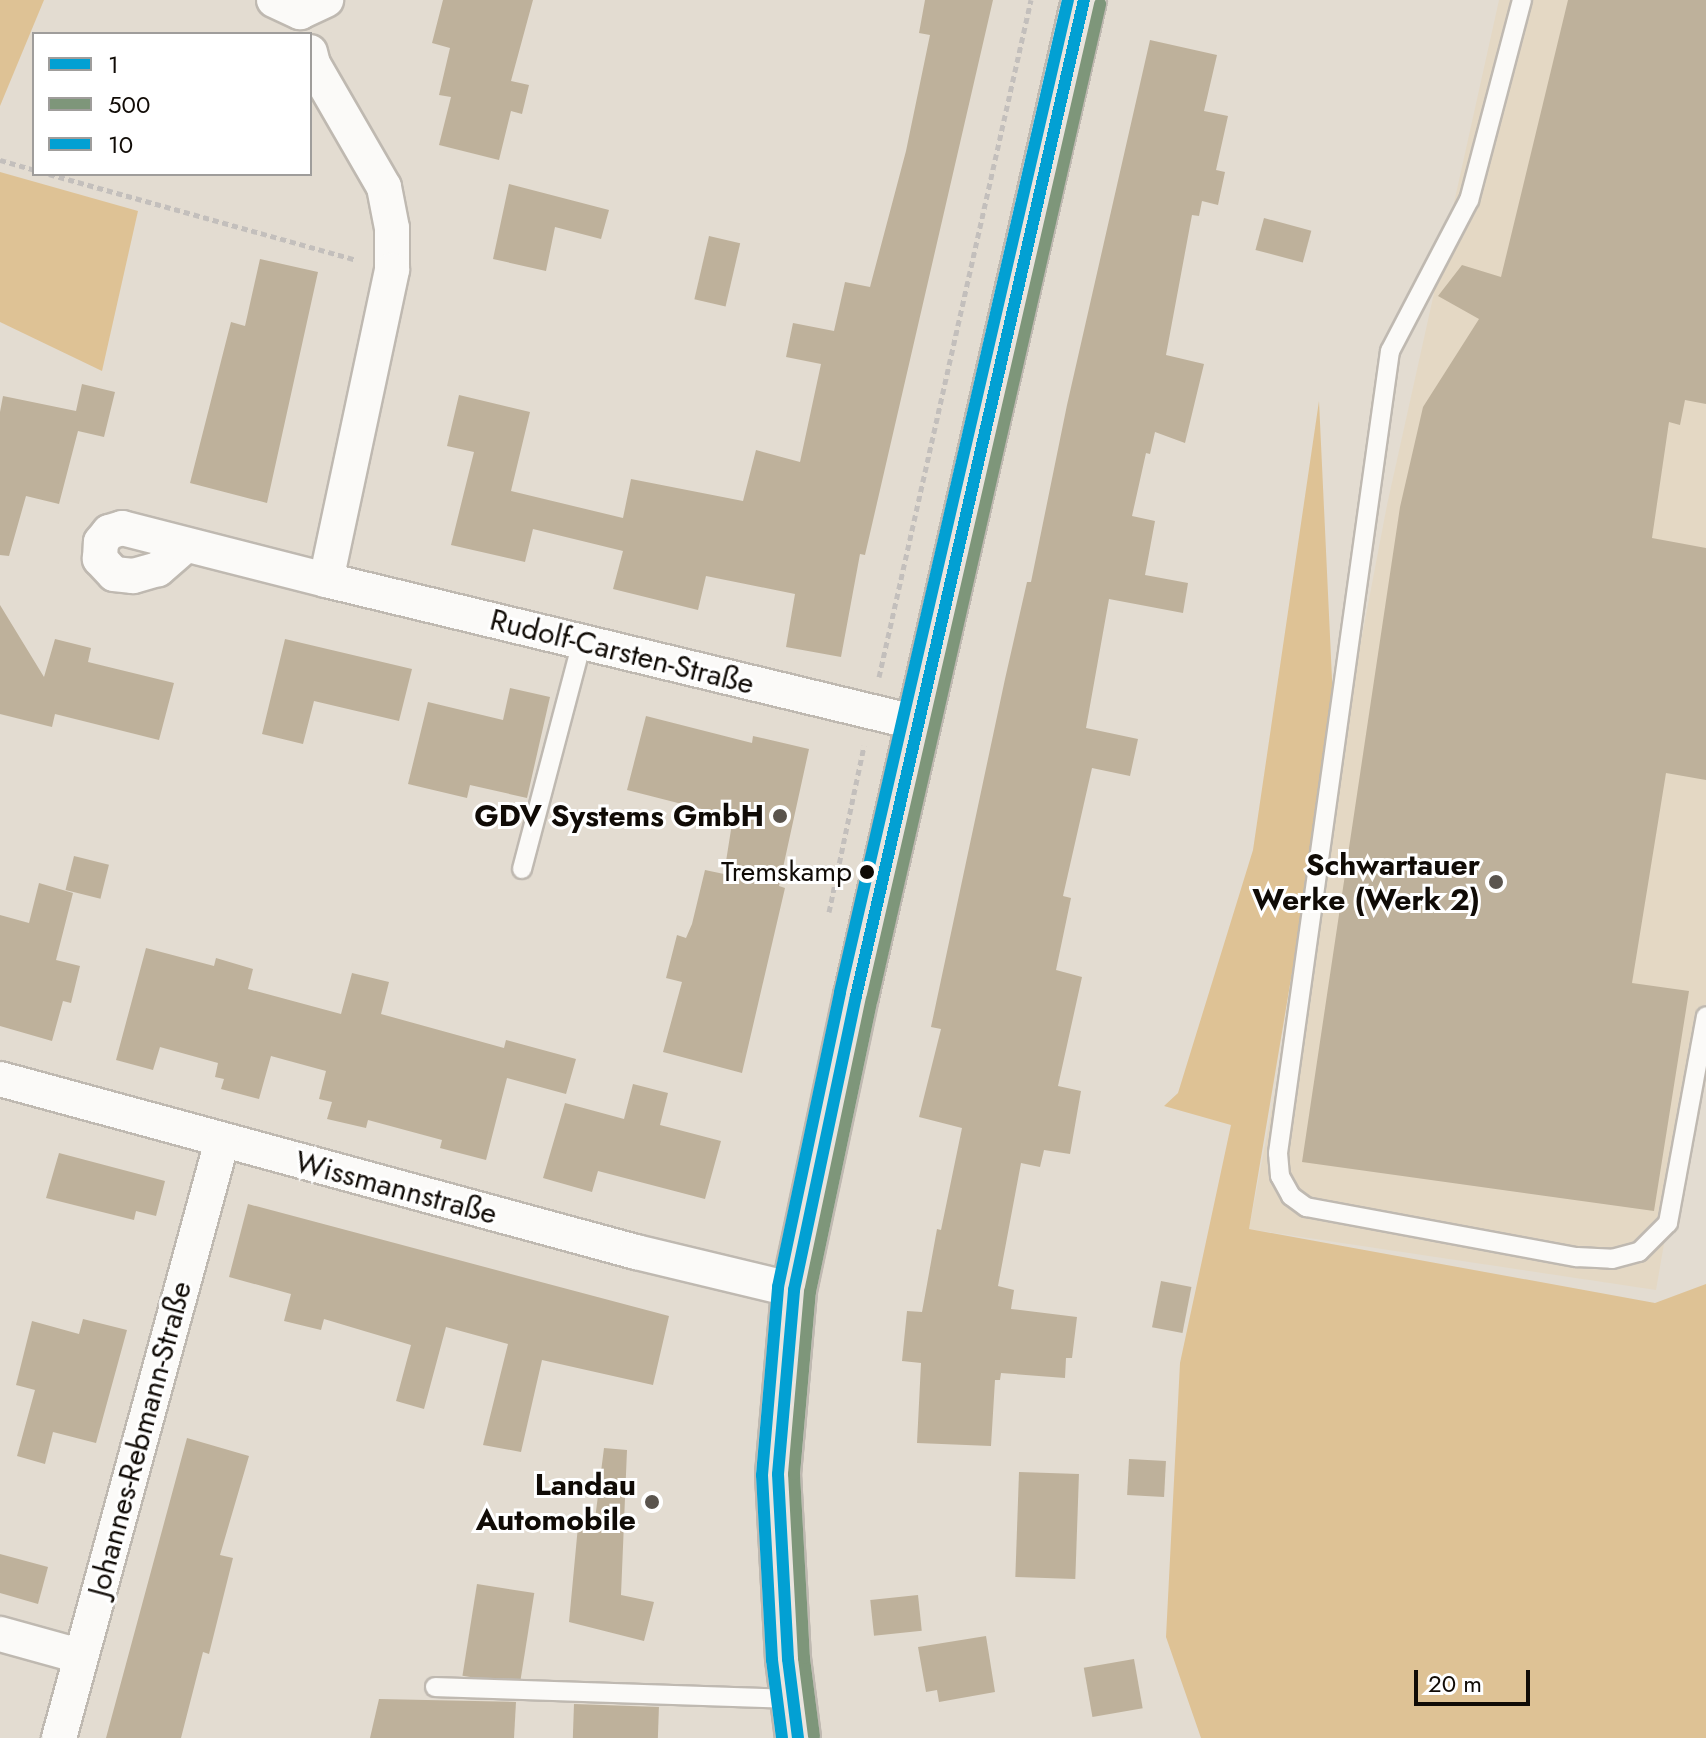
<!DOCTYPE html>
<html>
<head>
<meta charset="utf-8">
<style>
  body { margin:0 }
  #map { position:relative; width:1706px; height:1738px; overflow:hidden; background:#e3dcd1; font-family:Jost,sans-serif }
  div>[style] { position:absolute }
  .built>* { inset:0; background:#e4d8c4 }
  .green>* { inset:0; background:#dec295 }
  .building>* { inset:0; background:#beb19b; transform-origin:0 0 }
  .path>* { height:5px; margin-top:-2.5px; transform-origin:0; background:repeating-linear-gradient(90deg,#c3bfbc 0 6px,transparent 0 10px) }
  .roads { filter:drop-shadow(2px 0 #bfb9b1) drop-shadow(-2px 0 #bfb9b1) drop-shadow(0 2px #bfb9b1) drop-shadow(0 -2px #bfb9b1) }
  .service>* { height:18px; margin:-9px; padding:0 9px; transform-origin:9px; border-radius:9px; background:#fbfaf8 }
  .minor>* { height:34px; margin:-17px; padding:0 17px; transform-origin:17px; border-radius:17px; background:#fbfaf8 }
  .primary>* { height:44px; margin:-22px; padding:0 22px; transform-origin:22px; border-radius:22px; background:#e9e4de }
  .bus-1>* { height:12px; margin:-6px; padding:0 6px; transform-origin:6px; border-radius:6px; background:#02a0d3 }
  .bus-2>* { height:12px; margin:-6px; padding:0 6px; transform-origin:6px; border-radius:6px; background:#7e967a }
  .bus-3>* { height:12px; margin:-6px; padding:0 6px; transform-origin:6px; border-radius:6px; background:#02a0d3 }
  .dots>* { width:22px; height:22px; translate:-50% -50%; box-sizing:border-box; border:4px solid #fff; border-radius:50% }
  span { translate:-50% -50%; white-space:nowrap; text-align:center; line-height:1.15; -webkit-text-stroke:6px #fff; paint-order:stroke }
  .bus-label { font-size:28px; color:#100b06 }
  .right { translate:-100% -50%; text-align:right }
  .street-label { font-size:30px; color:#100b06 }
  .poi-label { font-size:30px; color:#100b06; font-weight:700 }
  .legend { position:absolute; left:32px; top:32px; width:280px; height:144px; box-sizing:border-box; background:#fff; border:2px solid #9f9d9b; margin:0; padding:10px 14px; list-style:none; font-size:24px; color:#100b06 }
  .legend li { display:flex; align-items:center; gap:16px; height:40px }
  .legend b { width:40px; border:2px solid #9f9d9b }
  .scale { position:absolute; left:1414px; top:1670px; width:116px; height:36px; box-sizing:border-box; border:4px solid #100b06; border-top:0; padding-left:10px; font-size:24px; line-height:28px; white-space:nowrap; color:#100b06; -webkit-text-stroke:6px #fff; paint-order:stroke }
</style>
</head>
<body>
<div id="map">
  <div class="built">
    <div style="clip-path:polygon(1499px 0,1706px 0,1706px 1002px,1656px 1290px,1249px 1229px,1387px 505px)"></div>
  </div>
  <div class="green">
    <div style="clip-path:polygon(0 0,44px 0,0 106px)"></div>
    <div style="clip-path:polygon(0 172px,138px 211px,102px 371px,0 322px)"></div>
    <div style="clip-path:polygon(1319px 401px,1334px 722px,1249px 1229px,1655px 1303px,1706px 1284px,1706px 1738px,1201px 1738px,1166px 1637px,1180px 1363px,1231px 1125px,1164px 1106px,1178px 1093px,1253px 850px)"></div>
  </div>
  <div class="building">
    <div style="clip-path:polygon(443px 0,533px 0,511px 81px,529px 85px,522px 114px,511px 111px,499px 160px,439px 145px,451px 97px,439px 95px,450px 48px,432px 43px)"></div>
    <div style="clip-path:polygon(925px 0,993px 0,865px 555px,860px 554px,841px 657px,786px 647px,795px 594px,706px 576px,698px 610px,613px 589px,623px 551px,533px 529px,525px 562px,451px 545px,474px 452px,447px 446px,459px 395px,530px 412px,511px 491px,623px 518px,631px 479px,743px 501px,756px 450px,800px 462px,821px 364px,786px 357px,793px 323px,834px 331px,845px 282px,870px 287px,906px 151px,930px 35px,919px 33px)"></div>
    <div style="clip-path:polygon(1568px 0,1706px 0,1706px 404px,1685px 400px,1680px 425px,1669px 422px,1652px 538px,1706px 548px,1706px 780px,1666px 773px,1632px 983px,1689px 991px,1654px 1211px,1302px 1162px,1400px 507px,1423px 407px,1479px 319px,1438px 296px,1462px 265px,1501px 277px)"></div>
    <div style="clip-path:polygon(1150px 40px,1217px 55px,1204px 111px,1228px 116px,1216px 170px,1225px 172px,1218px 205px,1202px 201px,1199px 216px,1192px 215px,1166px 355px,1204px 364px,1185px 443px,1155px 432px,1150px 454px,1146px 453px,1132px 516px,1155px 521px,1145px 575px,1188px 583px,1183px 613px,1109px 599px,1086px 728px,1138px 739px,1130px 776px,1092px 768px,1063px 896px,1071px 898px,1056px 970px,1082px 977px,1058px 1086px,1081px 1091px,1070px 1154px,1044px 1150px,1040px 1167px,1021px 1163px,998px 1286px,1014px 1290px,1011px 1309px,1077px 1317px,1072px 1358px,1066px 1358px,1065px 1378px,1001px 1373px,1000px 1380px,995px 1380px,991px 1446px,917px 1443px,921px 1363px,902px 1361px,907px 1311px,922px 1312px,937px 1229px,941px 1230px,962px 1128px,919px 1117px,941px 1029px,931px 1027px,1005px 679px,1027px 582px,1031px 582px,1067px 405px)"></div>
    <div style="clip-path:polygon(509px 184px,609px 210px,601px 239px,555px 227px,546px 271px,493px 259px)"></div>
    <div style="left:1264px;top:218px;width:49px;height:33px;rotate:15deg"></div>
    <div style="left:709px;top:236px;width:32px;height:65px;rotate:13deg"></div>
    <div style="clip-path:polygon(260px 259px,318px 272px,267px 503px,190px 483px,231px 322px,245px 326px)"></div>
    <div style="clip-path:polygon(82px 384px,115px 392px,104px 437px,78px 431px,59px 504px,26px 496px,9px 556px,0 555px,0 412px,3px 396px,76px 411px)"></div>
    <div style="clip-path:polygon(0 605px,44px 677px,55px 639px,91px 648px,88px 662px,174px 683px,159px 740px,55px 714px,52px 727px,0 714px)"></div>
    <div style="clip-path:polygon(285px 639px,412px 669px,399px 721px,314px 701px,303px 744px,262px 734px)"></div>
    <div style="clip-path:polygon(510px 688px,550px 697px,527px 798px,470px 785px,467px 798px,408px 784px,428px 702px,503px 720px)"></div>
    <div style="clip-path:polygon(646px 716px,752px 743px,753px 736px,809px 749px,779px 886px,785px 888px,742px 1073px,663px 1052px,682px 982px,666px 978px,677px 935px,686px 938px,692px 924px,705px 870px,724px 874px,733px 817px,627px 790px)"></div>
    <div style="left:74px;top:856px;width:36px;height:35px;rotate:14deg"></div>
    <div style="clip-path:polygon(39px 883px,73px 893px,56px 960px,80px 966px,71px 1003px,63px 1001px,52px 1041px,0 1026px,0 915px,29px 923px)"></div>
    <div style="clip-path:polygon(146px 948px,214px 966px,216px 958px,253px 969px,248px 989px,341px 1014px,352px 973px,389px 982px,381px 1014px,504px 1048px,506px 1040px,576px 1059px,566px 1094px,507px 1078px,486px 1160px,440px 1148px,442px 1140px,368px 1120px,366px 1128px,327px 1119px,332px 1102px,319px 1099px,326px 1071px,271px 1056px,259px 1099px,221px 1089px,224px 1079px,215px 1077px,218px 1063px,160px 1047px,153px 1070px,116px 1060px)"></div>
    <div style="clip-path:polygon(633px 1084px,668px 1093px,660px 1125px,721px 1141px,705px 1199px,598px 1171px,592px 1192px,543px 1178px,565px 1103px,624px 1119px)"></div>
    <div style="clip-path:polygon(59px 1153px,165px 1181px,156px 1216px,136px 1211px,134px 1220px,46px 1198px)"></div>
    <div style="clip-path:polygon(248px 1204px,669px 1316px,653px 1385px,542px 1360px,521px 1452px,483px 1445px,508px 1344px,446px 1327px,424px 1409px,396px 1401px,411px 1345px,324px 1319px,321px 1330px,284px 1321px,291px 1294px,229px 1277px)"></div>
    <div style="left:1161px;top:1281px;width:31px;height:47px;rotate:11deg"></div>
    <div style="clip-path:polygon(83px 1319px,127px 1330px,96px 1443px,53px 1432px,45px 1464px,17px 1456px,35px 1390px,16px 1385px,32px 1321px,79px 1334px)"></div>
    <div style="clip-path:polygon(187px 1438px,249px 1456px,220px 1555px,233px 1558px,209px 1654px,203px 1652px,181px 1738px,106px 1738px)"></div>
    <div style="clip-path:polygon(604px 1448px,627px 1450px,621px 1595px,654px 1602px,644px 1641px,569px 1622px,578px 1526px,594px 1527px)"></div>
    <div style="left:1129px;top:1459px;width:37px;height:36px;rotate:3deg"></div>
    <div style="left:1019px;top:1472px;width:60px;height:105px;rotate:2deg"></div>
    <div style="clip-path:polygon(0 1554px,48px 1567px,38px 1604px,0 1593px)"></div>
    <div style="left:477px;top:1584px;width:58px;height:93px;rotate:9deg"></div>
    <div style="left:918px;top:1595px;width:36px;height:48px;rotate:84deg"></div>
    <div style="clip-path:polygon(986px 1636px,995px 1692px,939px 1702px,937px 1690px,926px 1692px,918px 1647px)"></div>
    <div style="left:1134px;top:1659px;width:50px;height:51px;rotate:80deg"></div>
    <div style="clip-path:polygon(379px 1699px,516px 1702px,514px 1738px,370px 1738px)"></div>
    <div style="left:574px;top:1704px;width:85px;height:34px;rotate:2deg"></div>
  </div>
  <div class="path">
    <div style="left:0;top:160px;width:35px;rotate:16deg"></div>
    <div style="left:49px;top:174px;width:319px;rotate:15.6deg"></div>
    <div style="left:879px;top:677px;width:694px;rotate:-77.35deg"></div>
    <div style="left:829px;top:912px;width:170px;rotate:-78.1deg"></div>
  </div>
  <div class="roads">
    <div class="service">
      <div style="left:1522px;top:0;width:207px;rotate:104.8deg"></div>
      <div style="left:1469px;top:200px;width:170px;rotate:117.6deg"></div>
      <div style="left:1390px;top:351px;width:810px;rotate:97.95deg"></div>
      <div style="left:1278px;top:1153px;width:23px;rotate:85deg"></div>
      <div style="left:1280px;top:1176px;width:23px;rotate:61deg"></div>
      <div style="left:1291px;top:1196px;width:19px;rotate:36deg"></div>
      <div style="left:1306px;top:1207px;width:276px;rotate:10.5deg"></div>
      <div style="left:1577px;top:1257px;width:35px;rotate:3deg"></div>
      <div style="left:1612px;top:1259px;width:28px;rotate:-15deg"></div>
      <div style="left:1639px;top:1252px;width:41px;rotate:-45deg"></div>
      <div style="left:1668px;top:1223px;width:210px;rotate:-79.6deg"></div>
      <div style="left:522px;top:869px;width:235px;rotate:-75.2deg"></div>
      <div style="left:435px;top:1687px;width:357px;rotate:1.9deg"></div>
    </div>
    <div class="minor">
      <div style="left:274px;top:0;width:29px;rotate:25deg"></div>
      <div style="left:300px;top:12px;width:29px;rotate:-25deg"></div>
      <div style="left:310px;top:52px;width:12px;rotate:76deg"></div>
      <div style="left:313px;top:64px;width:142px;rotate:60deg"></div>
      <div style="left:384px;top:187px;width:42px;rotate:79deg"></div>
      <div style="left:392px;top:228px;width:42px;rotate:90deg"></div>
      <div style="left:392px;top:270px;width:317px;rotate:102deg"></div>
      <div style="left:326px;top:580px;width:609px;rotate:13.58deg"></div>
      <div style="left:186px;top:545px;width:37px;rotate:139deg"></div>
      <div style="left:158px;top:569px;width:26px;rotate:164deg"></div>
      <div style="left:133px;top:576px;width:19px;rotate:-174deg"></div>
      <div style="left:114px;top:574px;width:21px;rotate:-133deg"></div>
      <div style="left:100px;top:559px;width:17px;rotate:-87deg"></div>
      <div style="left:101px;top:542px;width:13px;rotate:-51deg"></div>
      <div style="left:109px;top:532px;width:14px;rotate:-17deg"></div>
      <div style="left:122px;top:528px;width:211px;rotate:14.3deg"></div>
      <div style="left:0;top:1079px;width:659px;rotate:15.22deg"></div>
      <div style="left:636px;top:1252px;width:163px;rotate:13.5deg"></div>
      <div style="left:0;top:1634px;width:83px;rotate:15.4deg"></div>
      <div style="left:59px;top:1738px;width:619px;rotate:-74.73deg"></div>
    </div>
    <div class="primary">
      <div style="left:798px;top:1738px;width:80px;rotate:-97.2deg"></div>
      <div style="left:788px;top:1659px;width:185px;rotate:-93.1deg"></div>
      <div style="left:778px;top:1474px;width:185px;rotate:-85deg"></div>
      <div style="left:794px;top:1290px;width:300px;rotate:-78.1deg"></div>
      <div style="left:856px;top:996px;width:1022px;rotate:-77.11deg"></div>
    </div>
  </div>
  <div class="bus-1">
    <div style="left:798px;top:1738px;width:80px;rotate:-97.2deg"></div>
    <div style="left:788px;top:1659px;width:185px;rotate:-93.1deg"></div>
    <div style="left:778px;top:1474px;width:185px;rotate:-85deg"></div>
    <div style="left:794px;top:1290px;width:300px;rotate:-78.1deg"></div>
    <div style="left:856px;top:996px;width:1022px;rotate:-77.11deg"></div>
  </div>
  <div class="bus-2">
    <div style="left:814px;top:1736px;width:79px;rotate:-97.3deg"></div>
    <div style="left:804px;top:1658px;width:184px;rotate:-93.1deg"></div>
    <div style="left:794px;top:1474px;width:183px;rotate:-85deg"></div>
    <div style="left:810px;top:1292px;width:299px;rotate:-78.1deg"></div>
    <div style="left:872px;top:999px;width:1021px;rotate:-77.09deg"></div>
  </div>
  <div class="bus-3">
    <div style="left:782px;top:1738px;width:79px;rotate:-97.3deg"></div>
    <div style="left:772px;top:1660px;width:185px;rotate:-93.1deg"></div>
    <div style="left:762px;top:1475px;width:189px;rotate:-85.1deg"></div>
    <div style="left:778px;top:1287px;width:301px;rotate:-78.1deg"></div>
    <div style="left:840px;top:992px;width:1018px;rotate:-77.06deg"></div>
  </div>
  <div class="dots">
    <div style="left:780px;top:816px;background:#5a544d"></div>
    <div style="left:867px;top:872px;background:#100b06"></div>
    <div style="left:1496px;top:882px;background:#5a544d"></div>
    <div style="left:652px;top:1502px;background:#5a544d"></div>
  </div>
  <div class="bus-label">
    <span class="right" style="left:852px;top:872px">Tremskamp</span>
  </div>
  <div class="street-label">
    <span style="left:622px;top:652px;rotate:14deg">Rudolf-Carsten-Straße</span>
    <span style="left:396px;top:1188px;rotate:15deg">Wissmannstraße</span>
    <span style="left:140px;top:1439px;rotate:-75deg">Johannes-Rebmann-Straße</span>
  </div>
  <div class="poi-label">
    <span class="right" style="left:764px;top:816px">GDV Systems GmbH</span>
    <span class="right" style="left:1480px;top:882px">Schwartauer<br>Werke (Werk 2)</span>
    <span class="right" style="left:636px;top:1502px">Landau<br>Automobile</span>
  </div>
  <ul class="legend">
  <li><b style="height:10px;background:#02a0d3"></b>1</li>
  <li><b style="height:10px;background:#7e967a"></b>500</li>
  <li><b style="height:10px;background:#02a0d3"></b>10</li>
  </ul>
  <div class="scale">20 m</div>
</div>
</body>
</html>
